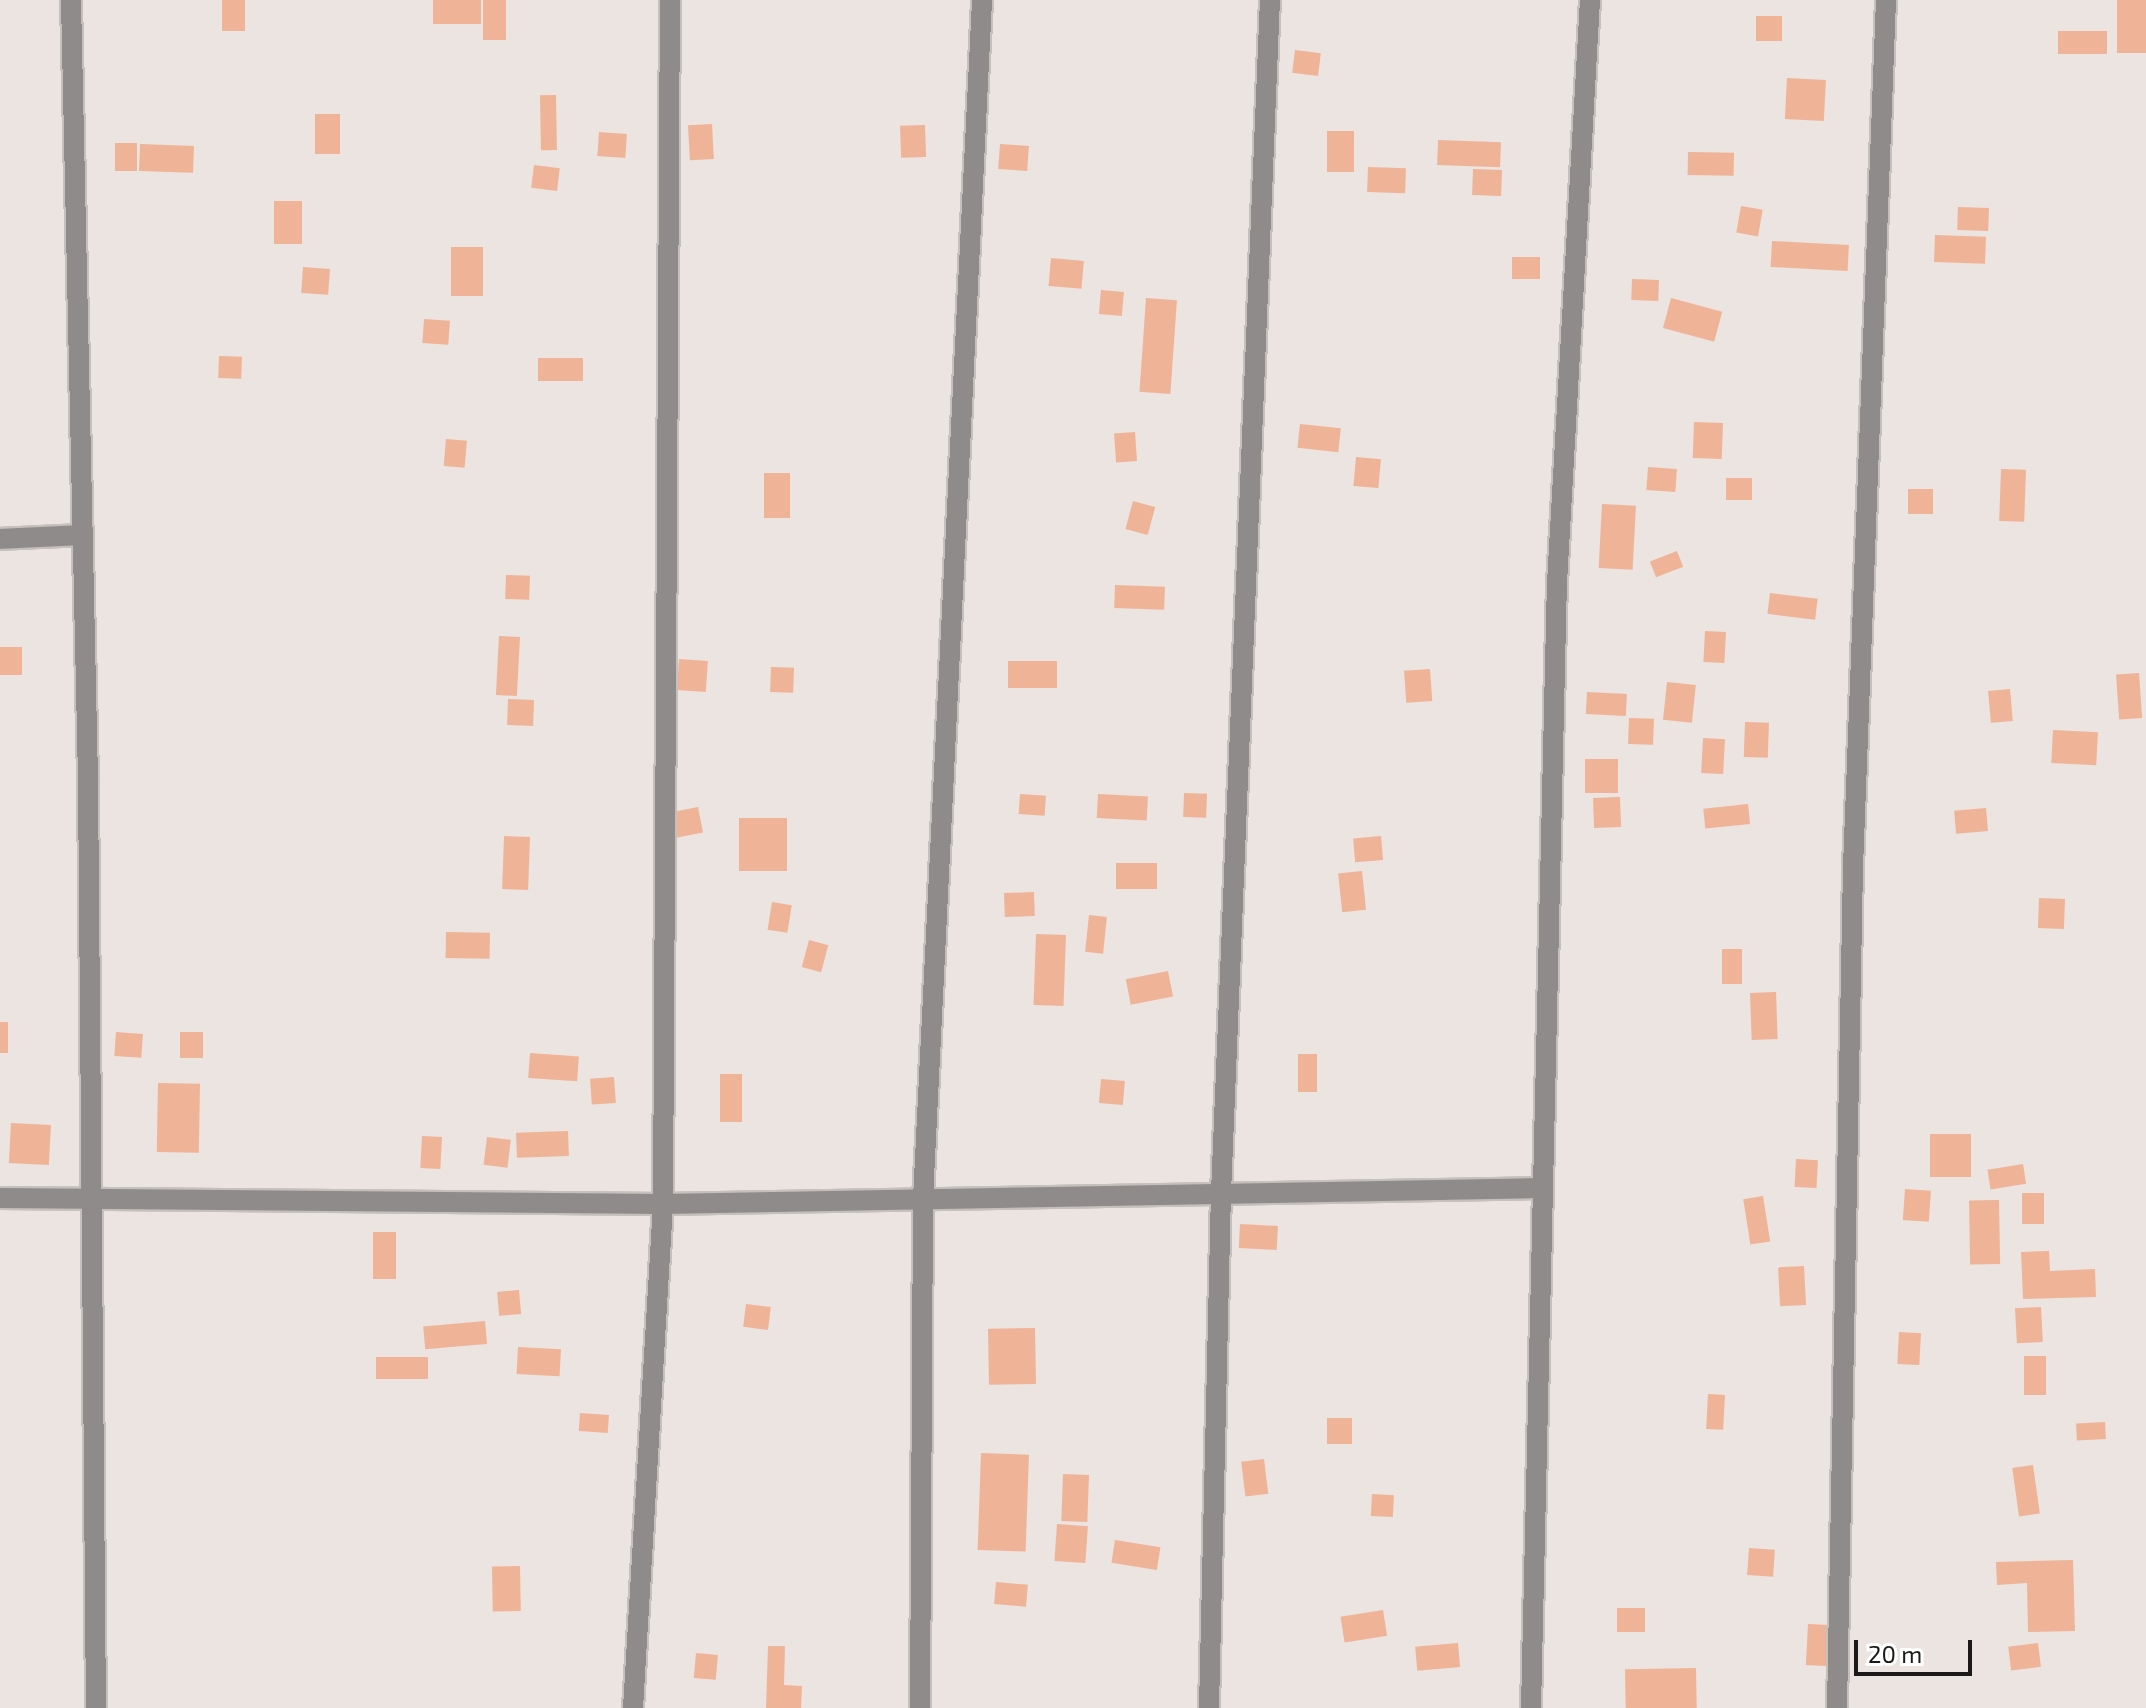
<!DOCTYPE html>
<html>
<head>
<meta charset="utf-8">
<style>
  body { margin:0 }
  #map { position:relative; width:2146px; height:1708px; overflow:hidden; background:#ebe4e1; font-family:"Exo 2",sans-serif }
  div>[style] { position:absolute }
  .building>* { inset:0; background:#efb397; transform-origin:0 0 }
  .roads { filter:drop-shadow(2px 0 #c6c0bd) drop-shadow(-2px 0 #c6c0bd) drop-shadow(0 2px #c6c0bd) drop-shadow(0 -2px #c6c0bd) }
  .minor>* { height:20px; margin:-10px; padding:0 10px; transform-origin:10px; border-radius:10px; background:#8e8b8a }
  span { translate:-50% -50%; white-space:nowrap; text-align:center; line-height:1.15; -webkit-text-stroke:8px #fff; paint-order:stroke }
  .scale { position:absolute; left:1854px; top:1640px; width:118px; height:36px; box-sizing:border-box; border:4px solid #1c1a19; border-top:0; padding-left:10px; font-size:24px; line-height:28px; white-space:nowrap; color:#1c1a19; -webkit-text-stroke:6px #fff; paint-order:stroke }
</style>
</head>
<body>
<div id="map">
  <div class="building">
    <div style="left:222px;top:0;width:23px;height:31px"></div>
    <div style="left:433px;top:0;width:48px;height:24px"></div>
    <div style="left:483px;top:0;width:23px;height:40px"></div>
    <div style="left:2117px;top:0;width:29px;height:53px"></div>
    <div style="left:1756px;top:16px;width:26px;height:25px"></div>
    <div style="left:2107px;top:31px;width:23px;height:49px;rotate:90deg"></div>
    <div style="left:1295px;top:50px;width:26px;height:23px;rotate:7deg"></div>
    <div style="left:1787px;top:78px;width:39px;height:41px;rotate:3deg"></div>
    <div style="left:556px;top:95px;width:55px;height:16px;rotate:89deg"></div>
    <div style="left:315px;top:114px;width:25px;height:40px"></div>
    <div style="left:712px;top:124px;width:35px;height:24px;rotate:87deg"></div>
    <div style="left:925px;top:125px;width:32px;height:25px;rotate:88deg"></div>
    <div style="left:1327px;top:131px;width:27px;height:41px"></div>
    <div style="left:599px;top:132px;width:28px;height:24px;rotate:4deg"></div>
    <div style="left:1438px;top:140px;width:63px;height:25px;rotate:2deg"></div>
    <div style="left:137px;top:143px;width:28px;height:22px;rotate:90deg"></div>
    <div style="left:140px;top:144px;width:54px;height:27px;rotate:2deg"></div>
    <div style="left:1000px;top:144px;width:29px;height:25px;rotate:4deg"></div>
    <div style="left:1688px;top:152px;width:46px;height:23px;rotate:1deg"></div>
    <div style="left:534px;top:165px;width:26px;height:23px;rotate:7deg"></div>
    <div style="left:1368px;top:167px;width:38px;height:25px;rotate:2deg"></div>
    <div style="left:1473px;top:169px;width:29px;height:26px;rotate:2deg"></div>
    <div style="left:274px;top:201px;width:28px;height:43px"></div>
    <div style="left:1741px;top:206px;width:22px;height:27px;rotate:10deg"></div>
    <div style="left:1958px;top:207px;width:31px;height:23px;rotate:2deg"></div>
    <div style="left:1935px;top:235px;width:51px;height:27px;rotate:2deg"></div>
    <div style="left:1772px;top:241px;width:77px;height:26px;rotate:3deg"></div>
    <div style="left:483px;top:247px;width:49px;height:32px;rotate:90deg"></div>
    <div style="left:1512px;top:257px;width:28px;height:22px"></div>
    <div style="left:1051px;top:258px;width:33px;height:28px;rotate:5deg"></div>
    <div style="left:303px;top:267px;width:27px;height:26px;rotate:4deg"></div>
    <div style="left:1632px;top:279px;width:27px;height:21px;rotate:2deg"></div>
    <div style="left:1101px;top:290px;width:23px;height:24px;rotate:5deg"></div>
    <div style="left:1146px;top:298px;width:31px;height:94px;rotate:4deg"></div>
    <div style="left:1671px;top:298px;width:53px;height:31px;rotate:15deg"></div>
    <div style="left:424px;top:319px;width:26px;height:24px;rotate:4deg"></div>
    <div style="left:219px;top:356px;width:23px;height:22px;rotate:2deg"></div>
    <div style="left:583px;top:358px;width:23px;height:45px;rotate:90deg"></div>
    <div style="left:1694px;top:422px;width:29px;height:36px;rotate:2deg"></div>
    <div style="left:1300px;top:424px;width:41px;height:24px;rotate:6deg"></div>
    <div style="left:1135px;top:432px;width:29px;height:21px;rotate:86deg"></div>
    <div style="left:446px;top:439px;width:21px;height:27px;rotate:5deg"></div>
    <div style="left:1356px;top:457px;width:25px;height:29px;rotate:5deg"></div>
    <div style="left:1648px;top:467px;width:29px;height:23px;rotate:4deg"></div>
    <div style="left:2001px;top:469px;width:25px;height:52px;rotate:2deg"></div>
    <div style="left:790px;top:473px;width:45px;height:26px;rotate:90deg"></div>
    <div style="left:1726px;top:478px;width:26px;height:22px"></div>
    <div style="left:1908px;top:489px;width:25px;height:25px"></div>
    <div style="left:1133px;top:501px;width:23px;height:29px;rotate:15deg"></div>
    <div style="left:1602px;top:504px;width:34px;height:64px;rotate:3deg"></div>
    <div style="left:1677px;top:551px;width:17px;height:29px;rotate:69deg"></div>
    <div style="left:506px;top:575px;width:24px;height:24px;rotate:2deg"></div>
    <div style="left:1115px;top:585px;width:50px;height:23px;rotate:2deg"></div>
    <div style="left:1770px;top:593px;width:48px;height:21px;rotate:7deg"></div>
    <div style="left:1705px;top:631px;width:21px;height:31px;rotate:3deg"></div>
    <div style="left:499px;top:636px;width:21px;height:59px;rotate:3deg"></div>
    <div style="left:0;top:647px;width:22px;height:28px"></div>
    <div style="left:679px;top:659px;width:29px;height:31px;rotate:4deg"></div>
    <div style="left:1008px;top:661px;width:49px;height:27px"></div>
    <div style="left:771px;top:667px;width:23px;height:25px;rotate:2deg"></div>
    <div style="left:1430px;top:669px;width:32px;height:26px;rotate:86deg"></div>
    <div style="left:2139px;top:673px;width:45px;height:23px;rotate:86deg"></div>
    <div style="left:1667px;top:682px;width:29px;height:38px;rotate:6deg"></div>
    <div style="left:2010px;top:689px;width:32px;height:22px;rotate:85deg"></div>
    <div style="left:1587px;top:692px;width:40px;height:22px;rotate:3deg"></div>
    <div style="left:508px;top:699px;width:26px;height:26px;rotate:2deg"></div>
    <div style="left:1629px;top:718px;width:25px;height:26px;rotate:2deg"></div>
    <div style="left:1745px;top:722px;width:24px;height:35px;rotate:2deg"></div>
    <div style="left:2053px;top:730px;width:45px;height:33px;rotate:3deg"></div>
    <div style="left:1703px;top:738px;width:22px;height:35px;rotate:3deg"></div>
    <div style="left:1585px;top:759px;width:33px;height:34px"></div>
    <div style="left:1184px;top:793px;width:23px;height:24px;rotate:2deg"></div>
    <div style="left:1020px;top:794px;width:26px;height:20px;rotate:4deg"></div>
    <div style="left:1098px;top:794px;width:50px;height:24px;rotate:3deg"></div>
    <div style="left:1620px;top:797px;width:30px;height:27px;rotate:88deg"></div>
    <div style="left:1748px;top:804px;width:20px;height:45px;rotate:84deg"></div>
    <div style="left:698px;top:807px;width:26px;height:31px;rotate:79deg"></div>
    <div style="left:1986px;top:808px;width:23px;height:32px;rotate:85deg"></div>
    <div style="left:787px;top:818px;width:53px;height:48px;rotate:90deg"></div>
    <div style="left:504px;top:836px;width:26px;height:53px;rotate:2deg"></div>
    <div style="left:1381px;top:836px;width:24px;height:28px;rotate:85deg"></div>
    <div style="left:1157px;top:863px;width:26px;height:41px;rotate:90deg"></div>
    <div style="left:1362px;top:871px;width:39px;height:24px;rotate:84deg"></div>
    <div style="left:1034px;top:892px;width:24px;height:30px;rotate:88deg"></div>
    <div style="left:2039px;top:898px;width:26px;height:30px;rotate:2deg"></div>
    <div style="left:772px;top:902px;width:20px;height:28px;rotate:9deg"></div>
    <div style="left:1089px;top:915px;width:18px;height:37px;rotate:6deg"></div>
    <div style="left:446px;top:932px;width:44px;height:26px;rotate:1deg"></div>
    <div style="left:1036px;top:934px;width:30px;height:71px;rotate:2deg"></div>
    <div style="left:809px;top:940px;width:20px;height:28px;rotate:15deg"></div>
    <div style="left:1722px;top:949px;width:20px;height:35px"></div>
    <div style="left:1168px;top:971px;width:26px;height:43px;rotate:79deg"></div>
    <div style="left:1776px;top:992px;width:47px;height:26px;rotate:88deg"></div>
    <div style="left:0;top:1022px;width:8px;height:31px"></div>
    <div style="left:116px;top:1032px;width:27px;height:24px;rotate:4deg"></div>
    <div style="left:180px;top:1032px;width:23px;height:26px"></div>
    <div style="left:530px;top:1053px;width:49px;height:25px;rotate:4deg"></div>
    <div style="left:1298px;top:1054px;width:19px;height:38px"></div>
    <div style="left:720px;top:1074px;width:22px;height:48px"></div>
    <div style="left:614px;top:1077px;width:26px;height:24px;rotate:86deg"></div>
    <div style="left:1101px;top:1079px;width:24px;height:24px;rotate:5deg"></div>
    <div style="left:158px;top:1083px;width:42px;height:69px;rotate:1deg"></div>
    <div style="left:11px;top:1123px;width:40px;height:40px;rotate:3deg"></div>
    <div style="left:568px;top:1131px;width:25px;height:52px;rotate:88deg"></div>
    <div style="left:1971px;top:1134px;width:43px;height:41px;rotate:90deg"></div>
    <div style="left:422px;top:1136px;width:20px;height:32px;rotate:3deg"></div>
    <div style="left:487px;top:1137px;width:24px;height:28px;rotate:7deg"></div>
    <div style="left:1796px;top:1159px;width:22px;height:28px;rotate:3deg"></div>
    <div style="left:2023px;top:1164px;width:20px;height:36px;rotate:81deg"></div>
    <div style="left:1905px;top:1189px;width:26px;height:31px;rotate:4deg"></div>
    <div style="left:2022px;top:1193px;width:22px;height:31px"></div>
    <div style="left:1763px;top:1196px;width:46px;height:20px;rotate:81deg"></div>
    <div style="left:1999px;top:1200px;width:64px;height:30px;rotate:89deg"></div>
    <div style="left:1240px;top:1224px;width:38px;height:24px;rotate:3deg"></div>
    <div style="left:373px;top:1232px;width:23px;height:47px"></div>
    <div style="clip-path:polygon(2049px 1251px,2050px 1271px,2095px 1269px,2096px 1297px,2023px 1299px,2021px 1252px)"></div>
    <div style="left:1804px;top:1266px;width:39px;height:26px;rotate:87deg"></div>
    <div style="left:519px;top:1290px;width:24px;height:22px;rotate:85deg"></div>
    <div style="left:746px;top:1304px;width:25px;height:23px;rotate:7deg"></div>
    <div style="left:2041px;top:1307px;width:35px;height:26px;rotate:87deg"></div>
    <div style="left:485px;top:1321px;width:23px;height:62px;rotate:85deg"></div>
    <div style="left:1035px;top:1328px;width:56px;height:47px;rotate:89deg"></div>
    <div style="left:1899px;top:1332px;width:22px;height:32px;rotate:3deg"></div>
    <div style="left:518px;top:1347px;width:43px;height:27px;rotate:3deg"></div>
    <div style="left:2024px;top:1356px;width:22px;height:39px"></div>
    <div style="left:428px;top:1357px;width:22px;height:52px;rotate:90deg"></div>
    <div style="left:1708px;top:1394px;width:17px;height:35px;rotate:3deg"></div>
    <div style="left:580px;top:1413px;width:29px;height:18px;rotate:4deg"></div>
    <div style="left:1327px;top:1418px;width:25px;height:26px"></div>
    <div style="left:2105px;top:1422px;width:17px;height:29px;rotate:87deg"></div>
    <div style="left:981px;top:1453px;width:48px;height:97px;rotate:2deg"></div>
    <div style="left:1264px;top:1459px;width:35px;height:23px;rotate:83deg"></div>
    <div style="left:2033px;top:1465px;width:49px;height:21px;rotate:82deg"></div>
    <div style="left:1063px;top:1474px;width:26px;height:47px;rotate:2deg"></div>
    <div style="left:1372px;top:1494px;width:22px;height:22px;rotate:3deg"></div>
    <div style="left:1057px;top:1524px;width:31px;height:37px;rotate:4deg"></div>
    <div style="left:1115px;top:1540px;width:46px;height:23px;rotate:9deg"></div>
    <div style="left:1749px;top:1548px;width:26px;height:27px;rotate:4deg"></div>
    <div style="clip-path:polygon(2073px 1560px,2075px 1631px,2028px 1632px,2027px 1583px,1997px 1585px,1996px 1562px)"></div>
    <div style="left:520px;top:1566px;width:45px;height:28px;rotate:89deg"></div>
    <div style="left:996px;top:1582px;width:32px;height:22px;rotate:5deg"></div>
    <div style="left:1617px;top:1608px;width:28px;height:24px"></div>
    <div style="left:1383px;top:1610px;width:26px;height:43px;rotate:81deg"></div>
    <div style="left:1808px;top:1624px;width:21px;height:41px;rotate:3deg"></div>
    <div style="left:1458px;top:1643px;width:24px;height:43px;rotate:85deg"></div>
    <div style="left:2038px;top:1643px;width:24px;height:30px;rotate:83deg"></div>
    <div style="clip-path:polygon(768px 1646px,785px 1646px,784px 1685px,802px 1686px,801px 1708px,766px 1708px)"></div>
    <div style="left:696px;top:1653px;width:22px;height:25px;rotate:5deg"></div>
    <div style="left:1696px;top:1668px;width:40px;height:71px;rotate:89deg"></div>
  </div>
  <div class="roads">
    <div class="minor">
      <div style="left:71px;top:0;width:780px;rotate:88.75deg"></div>
      <div style="left:88px;top:780px;width:928px;rotate:89.51deg"></div>
      <div style="left:0;top:539px;width:83px;rotate:-2.8deg"></div>
      <div style="left:0;top:1198px;width:663px;rotate:0.52deg"></div>
      <div style="left:663px;top:1204px;width:878px;rotate:-1.04deg"></div>
      <div style="left:633px;top:1708px;width:505px;rotate:-86.59deg"></div>
      <div style="left:663px;top:1204px;width:1204px;rotate:-89.67deg"></div>
      <div style="left:920px;top:1708px;width:509px;rotate:-89.66deg"></div>
      <div style="left:923px;top:1199px;width:1200px;rotate:-87.18deg"></div>
      <div style="left:1209px;top:1708px;width:515px;rotate:-88.67deg"></div>
      <div style="left:1221px;top:1193px;width:1194px;rotate:-87.65deg"></div>
      <div style="left:1531px;top:1708px;width:1125px;rotate:-88.68deg"></div>
      <div style="left:1557px;top:583px;width:584px;rotate:-86.76deg"></div>
      <div style="left:1837px;top:1708px;width:841px;rotate:-88.91deg"></div>
      <div style="left:1853px;top:867px;width:868px;rotate:-87.82deg"></div>
    </div>
  </div>
  <div class="scale">20 m</div>
</div>
</body>
</html>
